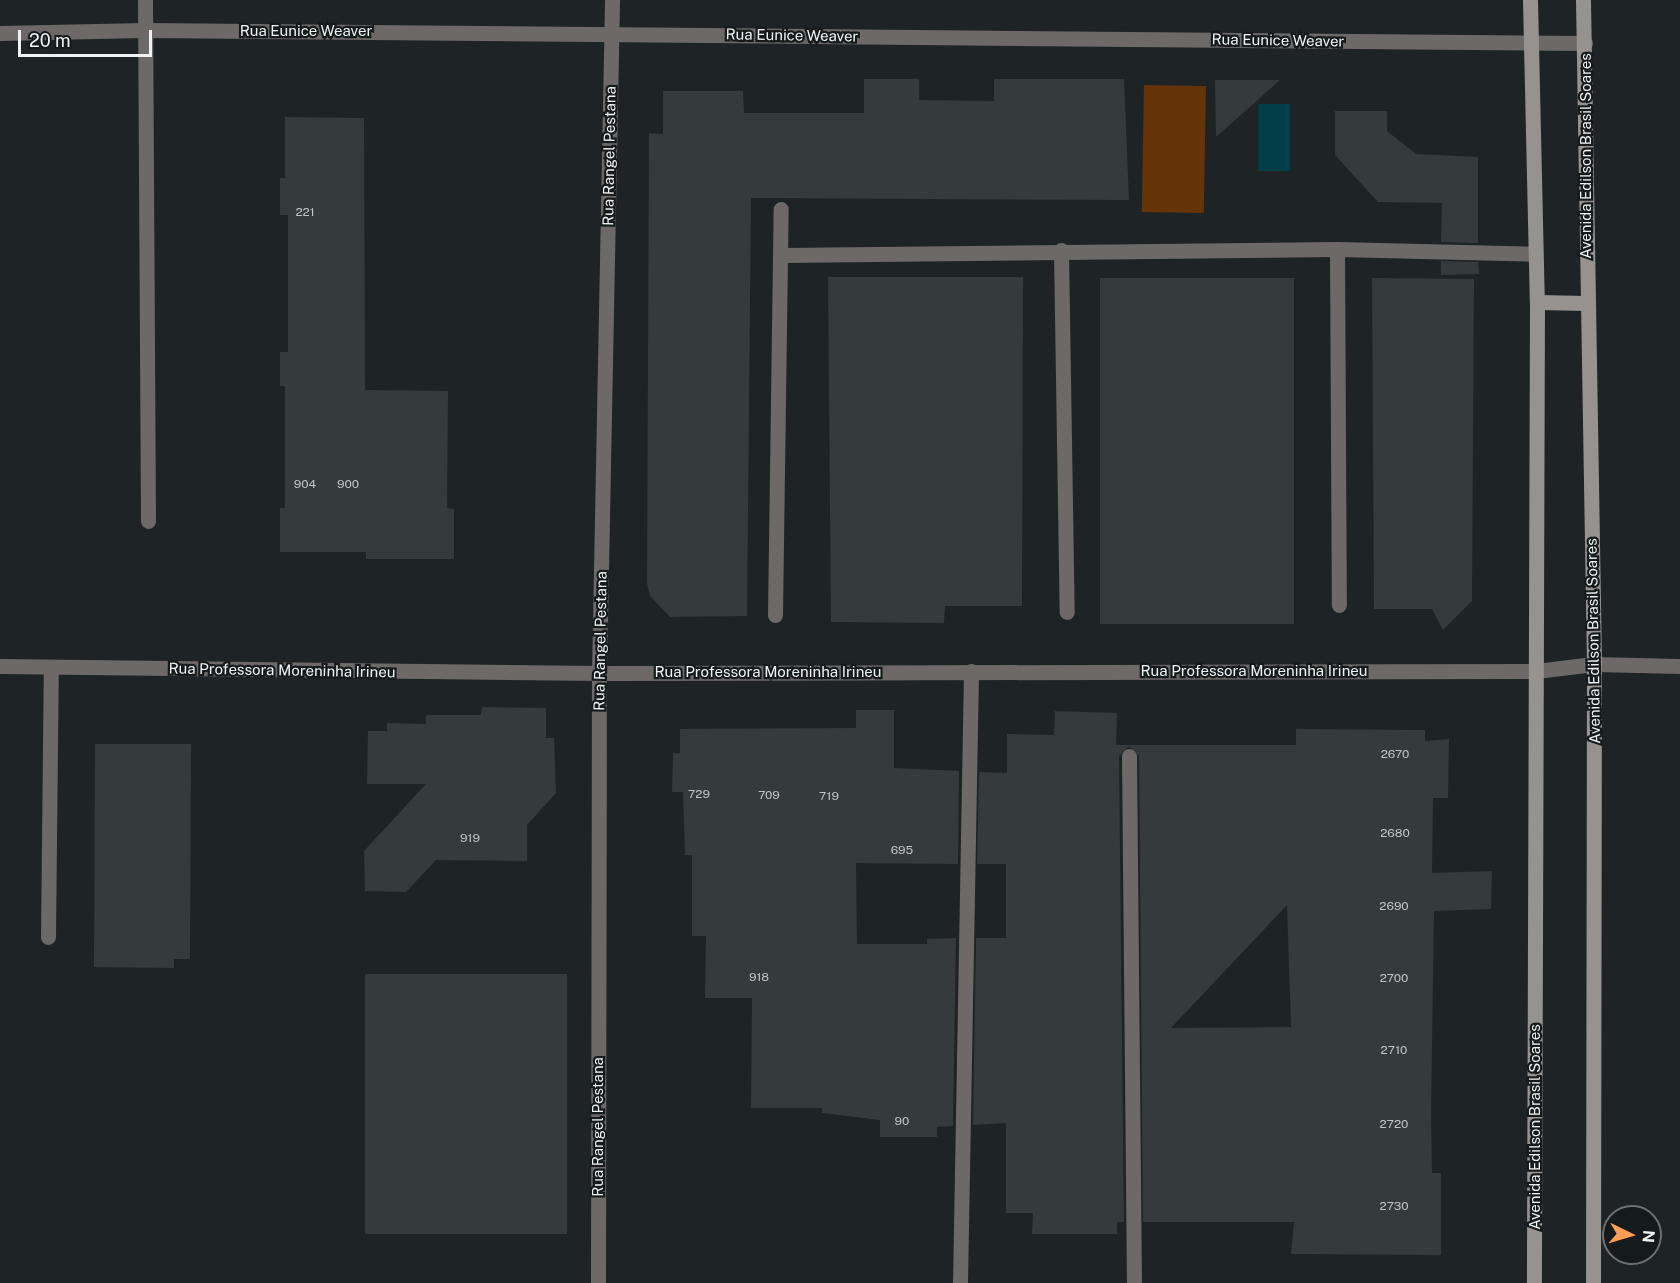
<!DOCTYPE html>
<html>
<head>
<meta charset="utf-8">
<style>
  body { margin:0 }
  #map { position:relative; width:1680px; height:1283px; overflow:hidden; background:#1e2325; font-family:"Public Sans",sans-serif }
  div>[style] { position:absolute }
  .green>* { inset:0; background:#653409; transform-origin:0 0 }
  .water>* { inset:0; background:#003f4a; transform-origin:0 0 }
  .building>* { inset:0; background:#353b3c; transform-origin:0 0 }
  .street>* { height:15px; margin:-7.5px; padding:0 7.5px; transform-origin:7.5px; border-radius:7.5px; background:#6c6968 }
  .secondary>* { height:15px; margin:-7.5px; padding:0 7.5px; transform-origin:7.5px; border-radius:7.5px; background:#959290 }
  span { translate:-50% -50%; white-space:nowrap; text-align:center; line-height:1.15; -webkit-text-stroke:4.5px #151a1b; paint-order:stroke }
  .number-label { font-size:12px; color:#c0c4c5 }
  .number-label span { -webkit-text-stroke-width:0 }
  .street-label { font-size:15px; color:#eff2f3 }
  .north { position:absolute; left:1602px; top:1205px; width:60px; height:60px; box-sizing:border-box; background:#151a1b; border:2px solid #6c7071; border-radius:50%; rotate:95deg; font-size:16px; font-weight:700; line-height:24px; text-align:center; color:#eff2f3 }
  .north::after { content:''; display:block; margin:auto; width:21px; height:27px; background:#fd9c55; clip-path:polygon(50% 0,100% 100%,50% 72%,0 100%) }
  .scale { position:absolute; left:18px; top:30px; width:134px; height:27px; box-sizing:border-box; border:3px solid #eff2f3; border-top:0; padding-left:8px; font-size:18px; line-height:21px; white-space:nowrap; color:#eff2f3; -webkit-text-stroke:4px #151a1b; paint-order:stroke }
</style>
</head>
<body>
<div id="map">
  <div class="green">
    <div style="left:1144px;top:85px;width:62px;height:127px;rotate:1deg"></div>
  </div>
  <div class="water">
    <div style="left:1258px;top:104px;width:32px;height:67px"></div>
  </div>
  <div class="building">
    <div style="clip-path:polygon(864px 79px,919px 79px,919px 100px,994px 101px,994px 79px,1124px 79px,1129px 200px,751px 198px,747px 616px,670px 617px,650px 596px,647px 583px,649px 133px,663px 134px,663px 91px,743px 91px,744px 113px,864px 113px)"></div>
    <div style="clip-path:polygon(1215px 80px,1280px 80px,1216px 137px)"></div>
    <div style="clip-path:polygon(1335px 111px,1387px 111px,1387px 131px,1416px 154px,1478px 157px,1478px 243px,1441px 242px,1442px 203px,1378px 202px,1335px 155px)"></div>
    <div style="clip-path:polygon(285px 117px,364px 118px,365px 390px,448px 391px,447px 508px,454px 509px,454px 559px,366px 559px,366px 552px,280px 552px,280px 508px,285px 508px,285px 386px,280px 386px,280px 352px,288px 352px,288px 215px,280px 215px,280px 178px,285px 178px)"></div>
    <div style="clip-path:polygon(1441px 261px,1478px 262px,1479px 274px,1441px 275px)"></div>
    <div style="clip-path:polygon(828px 277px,1023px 277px,1022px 606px,945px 606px,944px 623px,831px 622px)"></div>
    <div style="left:1100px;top:278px;width:194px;height:346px"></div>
    <div style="clip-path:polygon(1372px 278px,1474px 279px,1472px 601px,1443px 630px,1432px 609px,1374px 609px)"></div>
    <div style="clip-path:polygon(482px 707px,546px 708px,546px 738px,554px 738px,556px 793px,527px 825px,527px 861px,436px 860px,406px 892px,365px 891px,364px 851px,426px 784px,367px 784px,368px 731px,387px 731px,387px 723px,426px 724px,426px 715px,481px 715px)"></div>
    <div style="clip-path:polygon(856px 710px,894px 710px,894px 768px,959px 771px,958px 864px,856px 863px,857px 944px,927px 944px,927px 939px,956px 938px,953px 1126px,937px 1127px,937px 1137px,880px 1137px,880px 1120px,822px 1113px,822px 1108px,751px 1108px,752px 998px,705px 998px,706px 936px,692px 936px,692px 855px,685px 855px,683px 792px,672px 792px,673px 753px,680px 753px,680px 729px,856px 728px)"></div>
    <div style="clip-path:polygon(evenodd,1055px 711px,1117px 713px,1116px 745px,1296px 745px,1296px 729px,1425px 730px,1425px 741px,1449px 739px,1448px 798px,1433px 798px,1432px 873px,1492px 871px,1491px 909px,1434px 911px,1431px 1114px,1432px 1173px,1441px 1173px,1441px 1255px,1291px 1254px,1294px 1222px,1143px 1222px,1139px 756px,1129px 746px,1119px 756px,1124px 1222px,1117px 1222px,1117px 1234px,1032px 1234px,1033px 1213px,1006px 1213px,1006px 1123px,973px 1125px,976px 938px,1006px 938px,1006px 864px,977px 864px,979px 772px,1007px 773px,1007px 734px,1054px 735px,1055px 711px,1287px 905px,1291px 1027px,1171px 1028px,1287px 905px)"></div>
    <div style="clip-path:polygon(95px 744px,191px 744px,190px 959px,174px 959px,174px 968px,94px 967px)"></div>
    <div style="left:567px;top:974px;width:260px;height:202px;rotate:90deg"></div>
  </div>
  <div class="street">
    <div style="left:145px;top:0;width:521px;rotate:89.67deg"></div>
    <div style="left:0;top:33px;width:145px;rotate:-1.2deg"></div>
    <div style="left:145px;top:30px;width:1440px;rotate:0.52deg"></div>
    <div style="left:1337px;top:249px;width:356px;rotate:89.7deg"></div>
    <div style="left:1061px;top:250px;width:362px;rotate:89.1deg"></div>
    <div style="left:781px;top:255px;width:556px;rotate:-0.62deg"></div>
    <div style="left:1337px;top:249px;width:198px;rotate:1.4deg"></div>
    <div style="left:775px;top:615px;width:406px;rotate:-89.2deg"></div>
    <div style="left:0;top:666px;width:599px;rotate:0.67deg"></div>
    <div style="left:599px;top:673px;width:937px;rotate:-0.12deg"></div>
    <div style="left:1536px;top:671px;width:58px;rotate:-6.9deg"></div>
    <div style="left:1594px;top:664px;width:86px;rotate:1.3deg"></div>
    <div style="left:1129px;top:756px;width:527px;rotate:89.46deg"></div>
    <div style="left:48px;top:937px;width:269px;rotate:-89.4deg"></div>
    <div style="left:598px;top:1283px;width:610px;rotate:-89.91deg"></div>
    <div style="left:599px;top:673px;width:673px;rotate:-88.89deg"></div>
    <div style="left:960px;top:1283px;width:612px;rotate:-88.97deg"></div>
  </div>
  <div class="secondary">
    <div style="left:1530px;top:0;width:302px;rotate:88.7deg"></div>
    <div style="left:1537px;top:302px;width:981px;rotate:90.18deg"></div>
    <div style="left:1583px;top:0;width:664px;rotate:89.05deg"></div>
    <div style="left:1594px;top:664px;width:619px;rotate:90.09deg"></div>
    <div style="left:1537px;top:302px;width:50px;rotate:1.1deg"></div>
  </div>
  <div class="number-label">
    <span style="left:305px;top:213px">221</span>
    <span style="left:305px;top:485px">904</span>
    <span style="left:348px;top:485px">900</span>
    <span style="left:1395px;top:755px">2670</span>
    <span style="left:699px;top:795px">729</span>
    <span style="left:769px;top:796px">709</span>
    <span style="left:829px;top:797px">719</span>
    <span style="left:1395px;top:834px">2680</span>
    <span style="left:470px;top:839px">919</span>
    <span style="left:902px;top:851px">695</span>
    <span style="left:1394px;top:907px">2690</span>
    <span style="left:759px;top:978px">918</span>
    <span style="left:1394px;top:979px">2700</span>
    <span style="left:1394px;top:1051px">2710</span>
    <span style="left:902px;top:1122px">90</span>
    <span style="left:1394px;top:1125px">2720</span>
    <span style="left:1394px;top:1207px">2730</span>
  </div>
  <div class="street-label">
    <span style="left:306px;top:31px">Rua Eunice Weaver</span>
    <span style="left:792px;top:35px;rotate:1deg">Rua Eunice Weaver</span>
    <span style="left:1278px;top:40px;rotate:1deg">Rua Eunice Weaver</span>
    <span style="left:609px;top:156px;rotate:-89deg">Rua Rangel Pestana</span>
    <span style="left:1586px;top:156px;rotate:-90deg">Avenida Edilson Brasil Soares</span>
    <span style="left:600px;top:641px;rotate:-89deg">Rua Rangel Pestana</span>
    <span style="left:1593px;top:641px;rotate:-91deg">Avenida Edilson Brasil Soares</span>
    <span style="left:282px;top:670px;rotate:1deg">Rua Professora Moreninha Irineu</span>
    <span style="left:1254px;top:671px">Rua Professora Moreninha Irineu</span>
    <span style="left:768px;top:672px">Rua Professora Moreninha Irineu</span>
    <span style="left:598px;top:1127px;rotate:-90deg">Rua Rangel Pestana</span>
    <span style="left:1535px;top:1127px;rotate:-90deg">Avenida Edilson Brasil Soares</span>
  </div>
  <div class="north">N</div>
  <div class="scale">20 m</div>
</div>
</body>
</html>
